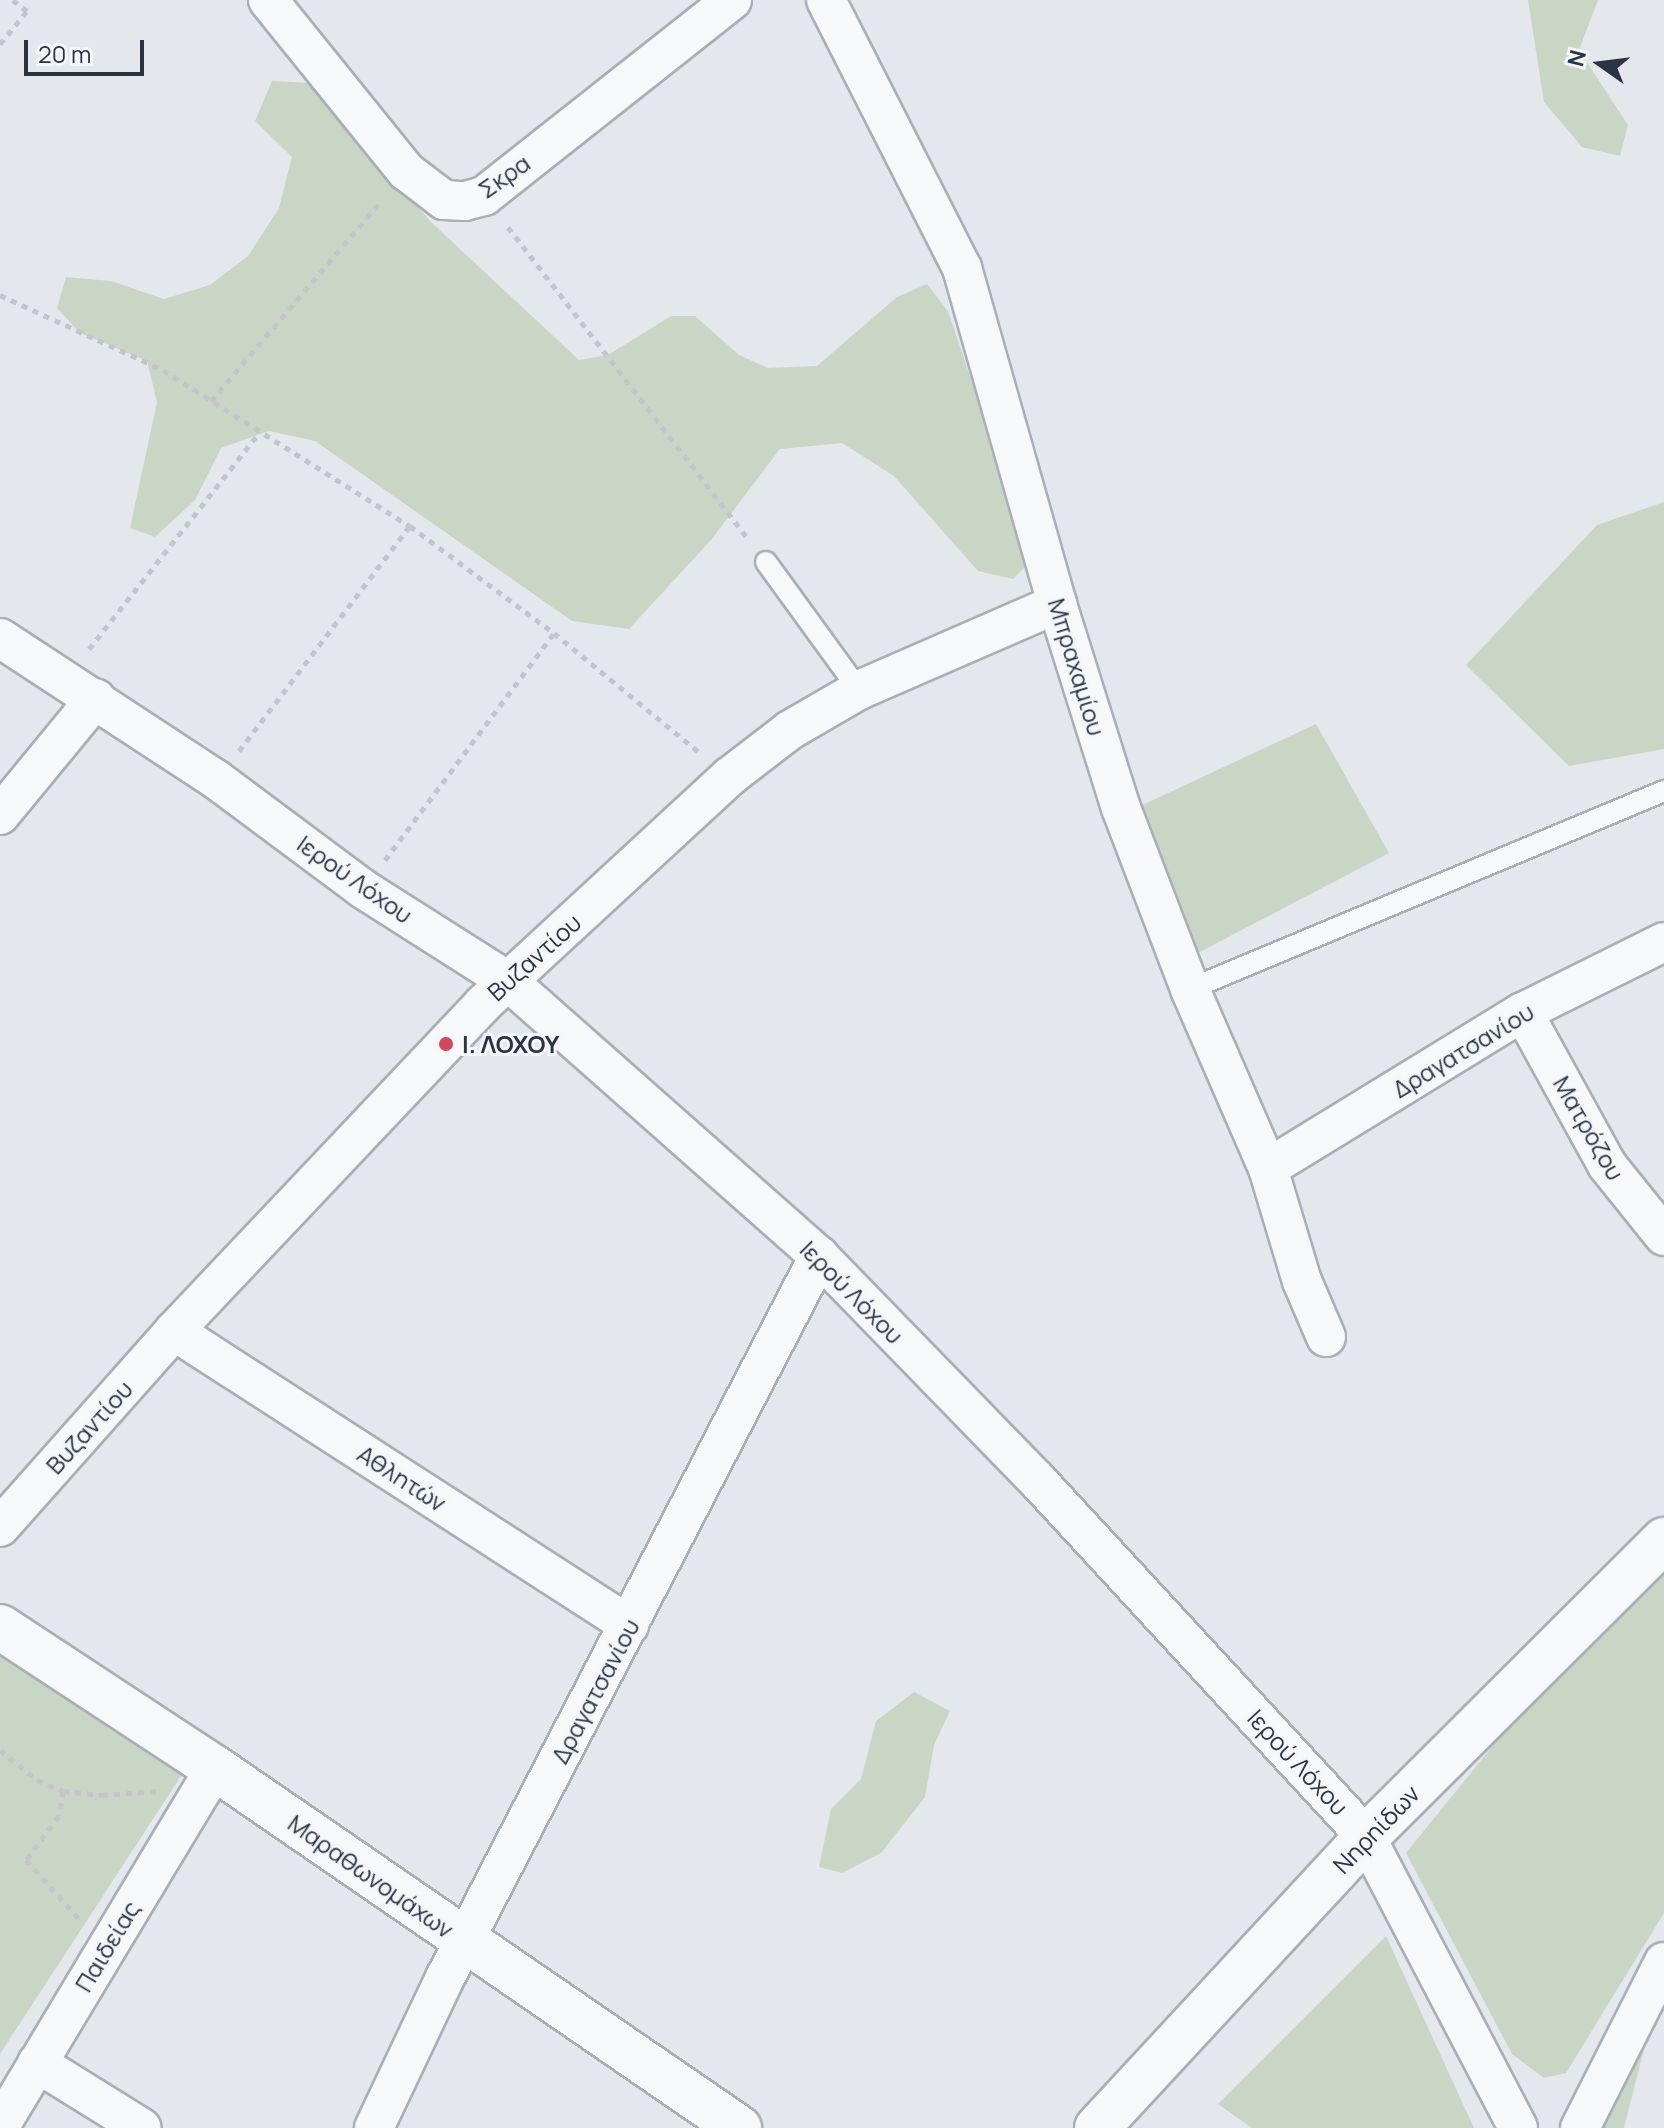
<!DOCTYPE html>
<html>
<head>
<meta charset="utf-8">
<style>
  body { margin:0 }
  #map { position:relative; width:1664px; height:2128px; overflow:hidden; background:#e4e7ec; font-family:Manrope,sans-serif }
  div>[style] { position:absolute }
  .green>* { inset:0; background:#c9d6c5 }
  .path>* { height:5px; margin-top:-2.5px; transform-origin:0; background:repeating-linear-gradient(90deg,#c2c5cb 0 6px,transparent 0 12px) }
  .roads { filter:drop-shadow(2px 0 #a9aeb7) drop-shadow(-2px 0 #a9aeb7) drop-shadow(0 2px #a9aeb7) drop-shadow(0 -2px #a9aeb7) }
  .service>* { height:20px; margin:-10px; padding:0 10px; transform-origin:10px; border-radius:10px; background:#f7f8fa }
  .minor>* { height:38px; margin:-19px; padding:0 19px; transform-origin:19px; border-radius:19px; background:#f7f8fa }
  .tertiary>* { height:44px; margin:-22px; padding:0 22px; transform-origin:22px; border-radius:22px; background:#f7f8fa }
  .dots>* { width:22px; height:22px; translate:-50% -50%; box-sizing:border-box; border:4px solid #f4f6f9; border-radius:50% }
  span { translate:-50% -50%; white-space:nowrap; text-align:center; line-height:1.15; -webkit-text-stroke:6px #f4f6f9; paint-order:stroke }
  .street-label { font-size:24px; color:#2b3445 }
  .poi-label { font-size:24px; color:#2b3445; font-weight:700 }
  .left { translate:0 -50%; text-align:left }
  .north { position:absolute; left:1560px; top:24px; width:80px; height:80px; -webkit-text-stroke:6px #f4f6f9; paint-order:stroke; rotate:284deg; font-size:22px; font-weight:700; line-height:32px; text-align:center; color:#2b3445 }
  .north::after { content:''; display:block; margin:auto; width:28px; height:36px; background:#2b3445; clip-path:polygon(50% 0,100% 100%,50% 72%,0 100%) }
  .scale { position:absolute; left:24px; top:40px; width:120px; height:36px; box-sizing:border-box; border:4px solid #2b3445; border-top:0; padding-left:10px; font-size:24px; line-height:28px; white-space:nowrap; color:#2b3445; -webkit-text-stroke:6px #f4f6f9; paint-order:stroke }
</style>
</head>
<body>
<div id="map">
  <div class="green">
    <div style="clip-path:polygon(1528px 0,1598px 0,1579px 50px,1628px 125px,1620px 156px,1582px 147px,1544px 102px)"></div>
    <div style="clip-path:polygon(272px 81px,309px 83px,432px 223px,579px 360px,608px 355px,671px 316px,695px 316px,739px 355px,768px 368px,817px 366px,897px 297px,927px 284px,948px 311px,1032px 560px,1013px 579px,978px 571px,894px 476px,842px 443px,780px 449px,711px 540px,629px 629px,572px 621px,315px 441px,269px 431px,221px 448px,195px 500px,155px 537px,130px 528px,157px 402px,147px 361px,80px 333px,57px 308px,66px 277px,111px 281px,164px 299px,210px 285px,248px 256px,279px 208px,292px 157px,255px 121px)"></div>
    <div style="clip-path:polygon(1664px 502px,1664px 749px,1569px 766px,1466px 665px,1597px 525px)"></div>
    <div style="clip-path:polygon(1316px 724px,1389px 853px,1192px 956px,1136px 808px)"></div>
    <div style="clip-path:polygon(1664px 1571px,1664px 1913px,1566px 2073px,1544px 2078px,1512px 2054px,1406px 1853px,1495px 1743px)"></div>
    <div style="clip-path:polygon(0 1638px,183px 1773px,0 2054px)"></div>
    <div style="clip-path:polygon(914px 1692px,950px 1711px,934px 1745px,925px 1797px,881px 1853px,842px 1873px,819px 1867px,831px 1809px,861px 1779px,876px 1721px)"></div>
    <div style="clip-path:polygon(1386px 1936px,1474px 2128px,1252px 2128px,1218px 2104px)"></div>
    <div style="clip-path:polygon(1660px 1986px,1624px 2128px,1587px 2128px)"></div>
  </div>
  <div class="path">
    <div style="left:0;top:44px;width:43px;rotate:-50.7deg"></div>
    <div style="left:27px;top:11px;width:18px;rotate:-142deg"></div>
    <div style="left:508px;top:227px;width:394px;rotate:52.4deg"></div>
    <div style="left:0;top:295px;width:179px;rotate:24.7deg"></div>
    <div style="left:163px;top:370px;width:292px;rotate:32.3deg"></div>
    <div style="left:410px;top:526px;width:179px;rotate:36.6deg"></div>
    <div style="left:554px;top:633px;width:188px;rotate:39.4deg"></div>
    <div style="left:211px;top:401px;width:262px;rotate:-49.6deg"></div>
    <div style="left:89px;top:649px;width:275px;rotate:-51.8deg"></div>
    <div style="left:239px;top:751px;width:283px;rotate:-52.8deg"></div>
    <div style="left:385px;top:860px;width:283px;rotate:-53.3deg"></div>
    <div style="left:0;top:1750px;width:48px;rotate:39deg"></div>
    <div style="left:37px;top:1780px;width:28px;rotate:23deg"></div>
    <div style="left:63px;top:1791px;width:39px;rotate:6deg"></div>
    <div style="left:102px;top:1795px;width:56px;rotate:-4.1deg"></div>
    <div style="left:63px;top:1791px;width:25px;rotate:99deg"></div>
    <div style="left:59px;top:1816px;width:55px;rotate:126.9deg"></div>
    <div style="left:26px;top:1860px;width:82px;rotate:48deg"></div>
  </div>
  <div class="roads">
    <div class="service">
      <div style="left:766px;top:562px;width:158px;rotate:54deg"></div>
      <div style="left:1190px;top:989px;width:514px;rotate:-22.67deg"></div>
    </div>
    <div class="minor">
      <div style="left:268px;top:0;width:220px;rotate:51.1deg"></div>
      <div style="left:406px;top:171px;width:48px;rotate:37.3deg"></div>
      <div style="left:444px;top:200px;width:21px;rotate:3deg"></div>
      <div style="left:465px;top:201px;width:20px;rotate:-15deg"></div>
      <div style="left:484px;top:196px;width:316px;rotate:-38.3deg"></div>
      <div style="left:826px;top:0;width:301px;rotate:63.1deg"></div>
      <div style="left:962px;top:268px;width:349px;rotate:74.2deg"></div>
      <div style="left:1057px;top:604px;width:214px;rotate:72.6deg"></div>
      <div style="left:1121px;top:808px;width:194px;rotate:69.1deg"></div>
      <div style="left:1190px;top:989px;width:195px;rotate:66.5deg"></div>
      <div style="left:1268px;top:1168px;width:118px;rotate:73.3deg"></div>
      <div style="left:1302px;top:1281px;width:61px;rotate:66.8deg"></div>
      <div style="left:0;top:638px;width:259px;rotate:33.2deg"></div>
      <div style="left:217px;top:780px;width:182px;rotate:36.7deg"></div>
      <div style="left:363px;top:889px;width:172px;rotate:32.4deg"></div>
      <div style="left:508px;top:981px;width:415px;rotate:41.5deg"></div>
      <div style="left:819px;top:1256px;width:313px;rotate:45.8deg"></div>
      <div style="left:1037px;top:1480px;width:485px;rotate:47.3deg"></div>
      <div style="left:1366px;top:1837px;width:328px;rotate:62.4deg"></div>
      <div style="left:0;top:815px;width:151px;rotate:-50.6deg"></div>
      <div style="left:1523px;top:1012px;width:175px;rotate:61.2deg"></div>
      <div style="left:1607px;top:1165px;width:91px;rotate:51.2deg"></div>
      <div style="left:1268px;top:1168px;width:299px;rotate:-31.5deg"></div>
      <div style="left:1523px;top:1012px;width:157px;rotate:-26.4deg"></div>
      <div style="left:174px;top:1331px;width:542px;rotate:32.87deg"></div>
      <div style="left:0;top:1527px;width:262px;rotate:-48.4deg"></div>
      <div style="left:174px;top:1331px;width:450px;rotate:-46.6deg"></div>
      <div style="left:483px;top:1004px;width:335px;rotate:-42.7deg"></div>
      <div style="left:729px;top:777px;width:77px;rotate:-37.6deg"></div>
      <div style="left:790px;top:730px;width:80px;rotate:-30.1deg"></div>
      <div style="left:859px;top:690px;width:216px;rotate:-23.5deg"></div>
      <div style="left:37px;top:2063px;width:123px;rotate:31.8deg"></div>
      <div style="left:0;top:2126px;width:418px;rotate:-59deg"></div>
      <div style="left:374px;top:2128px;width:168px;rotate:-64.7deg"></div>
      <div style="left:446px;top:1976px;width:811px;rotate:-62.61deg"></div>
      <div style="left:1580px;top:2128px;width:186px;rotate:-63.2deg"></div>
    </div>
    <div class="tertiary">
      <div style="left:0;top:1627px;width:257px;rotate:33.3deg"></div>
      <div style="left:215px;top:1768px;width:636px;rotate:34.49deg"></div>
      <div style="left:1097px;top:2128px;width:396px;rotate:-47.2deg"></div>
      <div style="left:1366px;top:1837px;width:421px;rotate:-44.9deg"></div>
    </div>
  </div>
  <div class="dots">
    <div style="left:446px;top:1044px;background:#d1495b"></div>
  </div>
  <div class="street-label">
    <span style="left:504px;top:176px;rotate:-35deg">Σκρα</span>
    <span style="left:1077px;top:667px;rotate:73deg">Μπραχαμίου</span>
    <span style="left:355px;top:879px;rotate:35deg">Ιερού Λόχου</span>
    <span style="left:534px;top:957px;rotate:-42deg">Βυζαντίου</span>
    <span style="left:1463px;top:1050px;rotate:-31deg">Δραγατσανίου</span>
    <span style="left:1589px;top:1128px;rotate:60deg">Ματρόζου</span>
    <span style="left:852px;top:1292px;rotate:45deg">Ιερού Λόχου</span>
    <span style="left:89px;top:1427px;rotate:-48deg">Βυζαντίου</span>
    <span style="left:402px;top:1478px;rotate:33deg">Αθλητών</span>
    <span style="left:595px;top:1691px;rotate:-62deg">Δραγατσανίου</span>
    <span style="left:1298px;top:1762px;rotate:47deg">Ιερού Λόχου</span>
    <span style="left:1376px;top:1829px;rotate:-46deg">Νηρηίδων</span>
    <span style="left:371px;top:1876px;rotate:35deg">Μαραθωνομάχων</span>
    <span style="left:107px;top:1946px;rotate:-59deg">Παιδείας</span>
  </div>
  <div class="poi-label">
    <span class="left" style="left:462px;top:1044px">Ι. ΛΟΧΟΥ</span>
  </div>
  <div class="north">N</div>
  <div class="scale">20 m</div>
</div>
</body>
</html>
